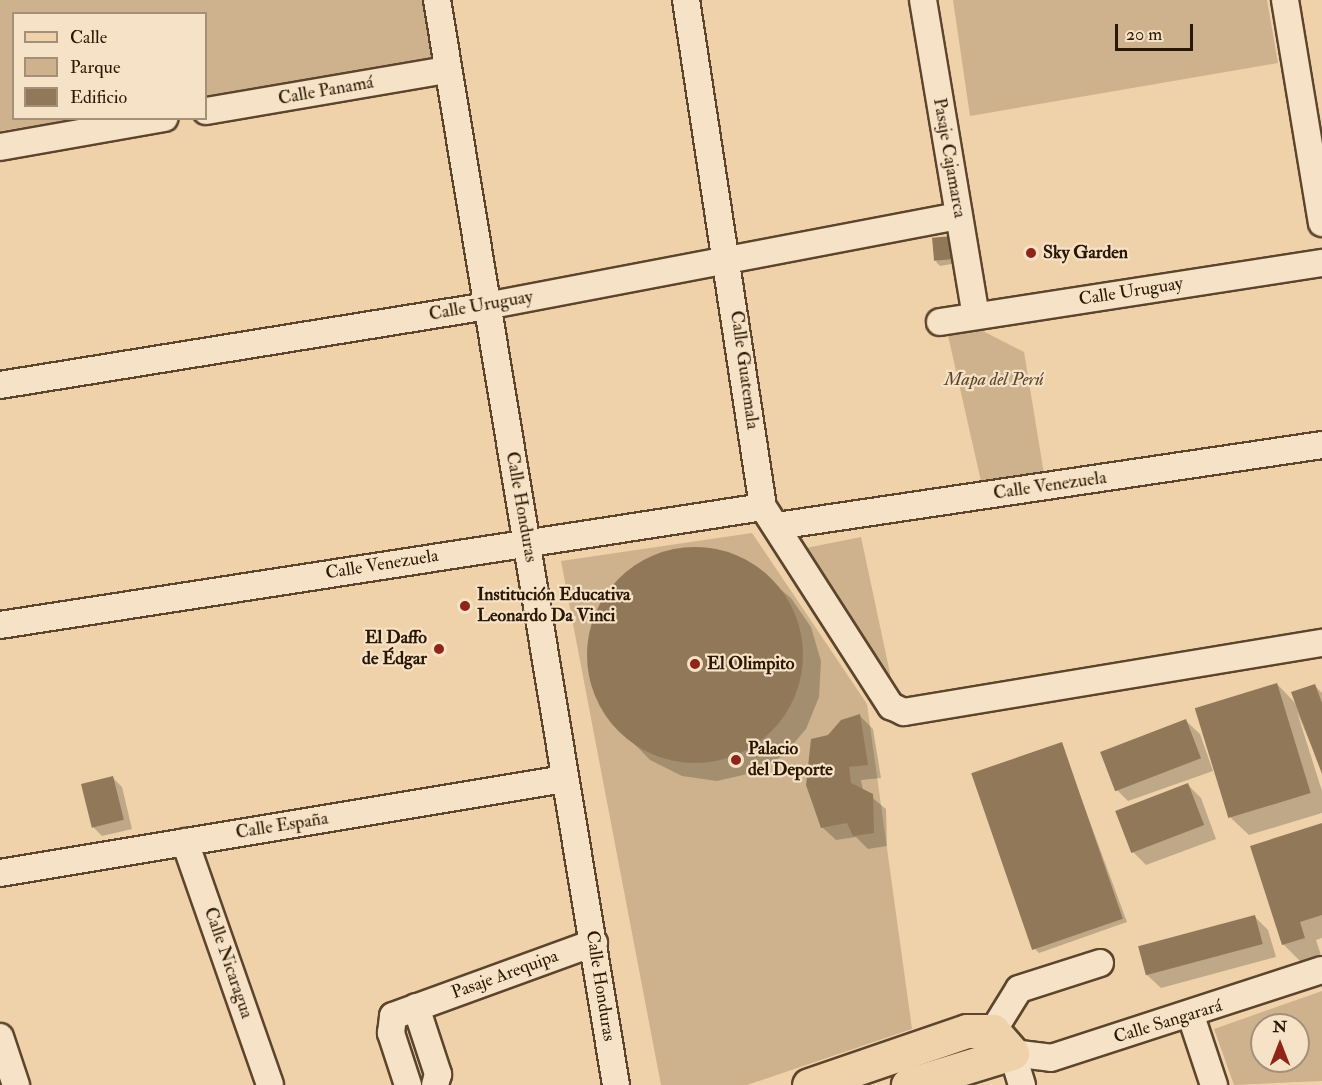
<!DOCTYPE html>
<html>
<head>
<meta charset="utf-8">
<style>
  body { margin:0 }
  #map { position:relative; width:1322px; height:1085px; overflow:hidden; background:#efd2a9; font-family:"IM FELL Double Pica",serif }
  div>[style] { position:absolute }
  .green>* { inset:0; background:#ceb28d }
  .shadow>* { inset:0; background:#0003 }
  .building>* { inset:0; background:#917859; transform-origin:0 0 }
  .round { border-radius:50% }
  .roads { filter:drop-shadow(2px 0 #5c452c) drop-shadow(-2px 0 #5c452c) drop-shadow(0 2px #5c452c) drop-shadow(0 -2px #5c452c) }
  .minor>* { height:26px; margin:-13px; padding:0 13px; transform-origin:13px; border-radius:13px; background:#f5e2c7 }
  .major>* { height:33px; margin:-16.5px; padding:0 16.5px; transform-origin:16.5px; border-radius:16.5px; background:#efd2a9 }
  .dots>* { width:16px; height:16px; translate:-50% -50%; box-sizing:border-box; border:3px solid #f5e2c7; border-radius:50% }
  span { translate:-50% -50%; white-space:nowrap; text-align:center; line-height:1.15; -webkit-text-stroke:4.5px #f5e2c7; paint-order:stroke }
  .street-label { font-size:18px; color:#2b1602 }
  .poi-label { font-size:18px; color:#2b1602; font-weight:700 }
  .left { translate:0 -50%; text-align:left }
  .right { translate:-100% -50%; text-align:right }
  .park-label { font-size:18px; color:#5c452c; font-style:italic }
  .legend { position:absolute; left:12px; top:12px; width:195px; height:108px; box-sizing:border-box; background:#f5e2c7; border:2px solid #a49078; margin:0; padding:8px 10px; list-style:none; font-size:18px; color:#2b1602 }
  .legend li { display:flex; align-items:center; gap:12px; height:30px }
  .legend b { width:30px; border:2px solid #a49078 }
  .north { position:absolute; left:1250px; top:1013px; width:60px; height:60px; box-sizing:border-box; background:#f5e2c7; border:2px solid #a49078; border-radius:50%; rotate:0deg; font-size:16px; font-weight:700; line-height:24px; text-align:center; color:#2b1602 }
  .north::after { content:''; display:block; margin:auto; width:21px; height:27px; background:#8f2418; clip-path:polygon(50% 0,100% 100%,50% 72%,0 100%) }
  .scale { position:absolute; left:1115px; top:24px; width:78px; height:27px; box-sizing:border-box; border:3px solid #2b1602; border-top:0; padding-left:8px; font-size:18px; line-height:21px; white-space:nowrap; color:#2b1602; -webkit-text-stroke:4px #f5e2c7; paint-order:stroke }
</style>
</head>
<body>
<div id="map">
  <div class="green">
    <div style="clip-path:polygon(0 0,426px 0,436px 60px,206px 97px,206px 14px,14px 14px,14px 118px,75px 119px,0 131px)"></div>
    <div style="clip-path:polygon(953px 0,1267px 0,1278px 63px,970px 116px)"></div>
    <div style="clip-path:polygon(973px 326px,1024px 352px,1045px 480px,983px 490px,947px 331px)"></div>
    <div style="clip-path:polygon(752px 533px,867px 704px,912px 1029px,747px 1085px,661px 1085px,561px 561px)"></div>
    <div style="clip-path:polygon(861px 537px,894px 692px,806px 548px)"></div>
    <div style="clip-path:polygon(evenodd,1322px 991px,1322px 1081px,1234px 1085px,1214px 1029px,1322px 991px,1262px 1025px,1298px 1025px,1298px 1061px,1262px 1061px,1262px 1025px)"></div>
  </div>
  <div class="shadow">
    <div style="clip-path:polygon(951px 238px,957px 263px,940px 266px,936px 262px)"></div>
    <div style="clip-path:polygon(710px 548px,744px 559px,791px 598px,811px 627px,821px 661px,819px 697px,806px 729px,783px 756px,752px 773px,717px 781px,682px 776px,650px 760px,607px 716px,591px 684px,587px 649px,595px 614px,614px 585px,641px 562px,674px 549px)"></div>
    <div style="clip-path:polygon(1277px 684px,1298px 706px,1314px 685px,1322px 693px,1322px 771px,1297px 712px,1322px 791px,1322px 813px,1249px 835px,1231px 818px)"></div>
    <div style="clip-path:polygon(860px 716px,873px 729px,881px 778px,861px 780px,863px 790px,886px 809px,887px 846px,868px 849px,856px 837px,836px 840px,822px 827px,828px 737px)"></div>
    <div style="clip-path:polygon(1186px 721px,1200px 734px,1213px 771px,1128px 801px,1115px 788px)"></div>
    <div style="clip-path:polygon(1061px 744px,1127px 922px,1039px 953px,1035px 949px)"></div>
    <div style="clip-path:polygon(113px 778px,122px 787px,132px 829px,102px 836px,93px 827px)"></div>
    <div style="clip-path:polygon(1187px 784px,1201px 798px,1216px 839px,1146px 865px,1133px 852px,1117px 811px)"></div>
    <div style="clip-path:polygon(1322px 824px,1322px 938px,1316px 940px,1321px 955px,1301px 962px,1283px 944px)"></div>
    <div style="clip-path:polygon(1255px 917px,1268px 930px,1276px 957px,1161px 988px,1147px 975px)"></div>
  </div>
  <div class="building">
    <div style="left:952px;top:236px;width:23px;height:20px;rotate:85deg"></div>
    <div class="round" style="left:587px;top:547px;width:216px;height:216px"></div>
    <div style="left:1277px;top:683px;width:115px;height:86px;rotate:73deg"></div>
    <div style="clip-path:polygon(1315px 684px,1322px 703px,1322px 774px,1291px 692px)"></div>
    <div style="clip-path:polygon(860px 714px,868px 765px,849px 767px,851px 783px,873px 794px,874px 833px,853px 836px,847px 823px,821px 828px,806px 785px,811px 739px,828px 735px,841px 720px)"></div>
    <div style="left:1186px;top:719px;width:42px;height:92px;rotate:69deg"></div>
    <div style="left:1062px;top:742px;width:187px;height:96px;rotate:71deg"></div>
    <div style="left:113px;top:776px;width:45px;height:33px;rotate:76deg"></div>
    <div style="left:1188px;top:783px;width:45px;height:78px;rotate:69deg"></div>
    <div style="clip-path:polygon(1322px 823px,1322px 915px,1300px 922px,1305px 938px,1282px 945px,1250px 846px)"></div>
    <div style="left:1255px;top:915px;width:30px;height:121px;rotate:75deg"></div>
  </div>
  <div class="roads">
    <div class="minor">
      <div style="left:437px;top:0;width:1100px;rotate:80.63deg"></div>
      <div style="left:686px;top:0;width:513px;rotate:81.36deg"></div>
      <div style="left:763px;top:507px;width:237px;rotate:57.3deg"></div>
      <div style="left:891px;top:706px;width:14px;rotate:25deg"></div>
      <div style="left:904px;top:712px;width:424px;rotate:-9.4deg"></div>
      <div style="left:923px;top:0;width:320px;rotate:80.5deg"></div>
      <div style="left:1285px;top:0;width:226px;rotate:80.6deg"></div>
      <div style="left:206px;top:111px;width:244px;rotate:-9.7deg"></div>
      <div style="left:0;top:147px;width:167px;rotate:-10deg"></div>
      <div style="left:940px;top:322px;width:387px;rotate:-8.8deg"></div>
      <div style="left:0;top:385px;width:492px;rotate:-9.2deg"></div>
      <div style="left:486px;top:306px;width:481px;rotate:-10.8deg"></div>
      <div style="left:777px;top:526px;width:551px;rotate:-8.45deg"></div>
      <div style="left:0;top:625px;width:772px;rotate:-8.79deg"></div>
      <div style="left:185px;top:842px;width:257px;rotate:70.7deg"></div>
      <div style="left:0;top:873px;width:572px;rotate:-9.46deg"></div>
      <div style="left:416px;top:1007px;width:71px;rotate:71.8deg"></div>
      <div style="left:438px;top:1074px;width:11px;rotate:105deg"></div>
      <div style="left:1191px;top:1016px;width:73px;rotate:71.6deg"></div>
      <div style="left:993px;top:1031px;width:49px;rotate:-58.2deg"></div>
      <div style="left:1019px;top:989px;width:85px;rotate:-17.8deg"></div>
      <div style="left:0;top:1037px;width:51px;rotate:71.6deg"></div>
      <div style="left:408px;top:1085px;width:55px;rotate:-108.1deg"></div>
      <div style="left:391px;top:1033px;width:17px;rotate:-83deg"></div>
      <div style="left:393px;top:1016px;width:214px;rotate:-20deg"></div>
      <div style="left:1022px;top:1085px;width:34px;rotate:-107deg"></div>
      <div style="left:1012px;top:1053px;width:39px;rotate:7deg"></div>
      <div style="left:1051px;top:1058px;width:285px;rotate:-18deg"></div>
    </div>
    <div class="major">
      <div style="left:809px;top:1085px;width:167px;rotate:-18.9deg"></div>
      <div style="left:967px;top:1031px;width:26px"></div>
      <div style="left:993px;top:1031px;width:29px;rotate:49deg"></div>
      <div style="left:1012px;top:1053px;width:109px;rotate:162.9deg"></div>
    </div>
  </div>
  <div class="dots">
    <div style="left:1031px;top:253px;background:#8f2418"></div>
    <div style="left:465px;top:606px;background:#8f2418"></div>
    <div style="left:439px;top:649px;background:#8f2418"></div>
    <div style="left:695px;top:664px;background:#8f2418"></div>
    <div style="left:736px;top:760px;background:#8f2418"></div>
  </div>
  <div class="street-label">
    <span style="left:326px;top:91px;rotate:-10deg">Calle Panamá</span>
    <span style="left:949px;top:158px;rotate:80deg">Pasaje Cajamarca</span>
    <span style="left:1131px;top:292px;rotate:-9deg">Calle Uruguay</span>
    <span style="left:481px;top:306px;rotate:-10deg">Calle Uruguay</span>
    <span style="left:744px;top:370px;rotate:82deg">Calle Guatemala</span>
    <span style="left:1050px;top:486px;rotate:-8deg">Calle Venezuela</span>
    <span style="left:521px;top:507px;rotate:80deg">Calle Honduras</span>
    <span style="left:382px;top:565px;rotate:-9deg">Calle Venezuela</span>
    <span style="left:282px;top:826px;rotate:-9deg">Calle España</span>
    <span style="left:228px;top:963px;rotate:71deg">Calle Nicaragua</span>
    <span style="left:505px;top:975px;rotate:-20deg">Pasaje Arequipa</span>
    <span style="left:600px;top:986px;rotate:81deg">Calle Honduras</span>
    <span style="left:1168px;top:1022px;rotate:-17deg">Calle Sangarará</span>
  </div>
  <div class="poi-label">
    <span class="left" style="left:1043px;top:253px">Sky Garden</span>
    <span class="left" style="left:477px;top:606px">Institución Educativa<br>Leonardo Da Vinci</span>
    <span class="right" style="left:427px;top:649px">El Daffo<br>de Édgar</span>
    <span class="left" style="left:707px;top:664px">El Olimpito</span>
    <span class="left" style="left:748px;top:760px">Palacio<br>del Deporte</span>
  </div>
  <div class="park-label">
    <span style="left:994px;top:380px">Mapa del Perú</span>
  </div>
  <ul class="legend">
  <li><b style="height:8px;background:#efd2a9"></b>Calle</li>
  <li><b style="height:16px;background:#ceb28d"></b>Parque</li>
  <li><b style="height:16px;background:#917859"></b>Edificio</li>
  </ul>
  <div class="north">N</div>
  <div class="scale">20 m</div>
</div>
</body>
</html>
